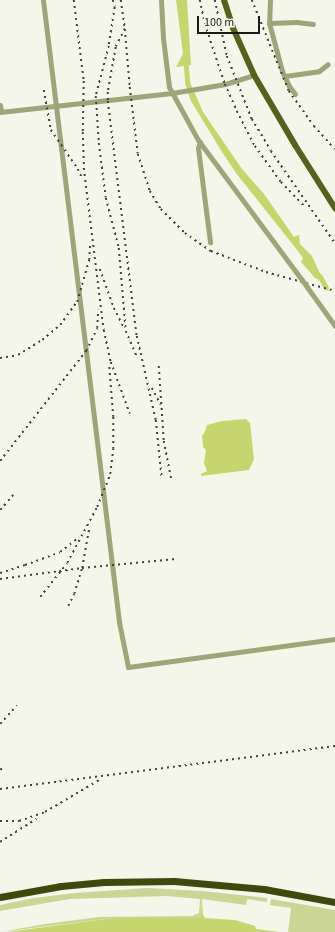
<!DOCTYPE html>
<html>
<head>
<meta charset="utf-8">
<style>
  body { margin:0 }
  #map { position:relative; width:335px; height:932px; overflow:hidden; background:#f4f6e9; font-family:"Source Sans 3",sans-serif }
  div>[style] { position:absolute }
  .green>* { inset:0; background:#cbd596 }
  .water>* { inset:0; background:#c7d56f }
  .canal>* { height:4.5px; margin:-2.25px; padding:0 2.25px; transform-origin:2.25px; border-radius:2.25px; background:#c7d56f }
  .minor>* { height:5px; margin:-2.5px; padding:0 2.5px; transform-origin:2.5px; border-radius:2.5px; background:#9da57b }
  .major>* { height:6px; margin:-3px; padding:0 3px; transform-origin:3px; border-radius:3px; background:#586020 }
  .highway>* { height:7px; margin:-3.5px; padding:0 3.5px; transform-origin:3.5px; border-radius:3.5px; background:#41470f }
  .rail>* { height:1.5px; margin-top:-0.75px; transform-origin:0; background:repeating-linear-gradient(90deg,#42433d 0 2px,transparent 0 6px) }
  .minor-bridge>* { height:5px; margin:-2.5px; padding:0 2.5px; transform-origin:2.5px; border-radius:2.5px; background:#9da57b }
  span { translate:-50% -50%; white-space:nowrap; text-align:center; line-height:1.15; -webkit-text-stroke:3.5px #f4f6e9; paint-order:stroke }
  .scale { position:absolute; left:197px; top:16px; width:63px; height:18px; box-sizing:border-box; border:2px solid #1a1b16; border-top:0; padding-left:5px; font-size:12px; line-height:14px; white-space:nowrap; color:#1a1b16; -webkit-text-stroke:3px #f4f6e9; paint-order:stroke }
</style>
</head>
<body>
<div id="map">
  <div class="green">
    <div style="clip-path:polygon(147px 888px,202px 891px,267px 898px,267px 902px,247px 899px,246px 905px,202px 899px,201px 915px,199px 918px,114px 918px,0 932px,45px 924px,99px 917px,192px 916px,199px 913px,200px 899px,167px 896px,70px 899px,0 911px,0 905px,34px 898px,75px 893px)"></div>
    <div style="clip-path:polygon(271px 899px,335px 910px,335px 932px,288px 932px,291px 908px,270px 905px)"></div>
  </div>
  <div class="water">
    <div style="clip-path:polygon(176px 0,187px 0,191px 65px,176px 67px,183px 54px)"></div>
    <div style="clip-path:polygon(193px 89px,203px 112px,242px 169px,264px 194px,294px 237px,299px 235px,300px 244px,312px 256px,324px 282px,315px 278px,301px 262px,303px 258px,294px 246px,236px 173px,222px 152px,191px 101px,187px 90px)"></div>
    <div style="clip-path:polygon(246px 419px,250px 423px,254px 459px,249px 470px,201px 476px,201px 474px,207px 471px,204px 463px,206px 450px,203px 447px,202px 435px,204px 434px,207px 425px,222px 421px)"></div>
    <div style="clip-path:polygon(202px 899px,203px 915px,205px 918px,235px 920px,255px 926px,256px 929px,280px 932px,7px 932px,114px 918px,199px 918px,201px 915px)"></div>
  </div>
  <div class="canal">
    <div style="left:186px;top:62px;width:22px;rotate:85deg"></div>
    <div style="left:188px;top:84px;width:10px;rotate:66deg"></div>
    <div style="left:320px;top:276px;width:13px;rotate:61deg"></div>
  </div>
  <div class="minor">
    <div style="left:43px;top:0;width:627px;rotate:83.03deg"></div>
    <div style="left:119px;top:622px;width:46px;rotate:78.7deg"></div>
    <div style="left:128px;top:667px;width:209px;rotate:-7.7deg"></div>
    <div style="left:161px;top:0;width:38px;rotate:87deg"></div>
    <div style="left:163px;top:38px;width:49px;rotate:83deg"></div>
    <div style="left:169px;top:87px;width:60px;rotate:61.3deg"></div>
    <div style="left:198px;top:140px;width:174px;rotate:53.4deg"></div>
    <div style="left:270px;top:0;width:23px;rotate:92deg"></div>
    <div style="left:269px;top:23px;width:50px;rotate:74.8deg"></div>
    <div style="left:282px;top:71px;width:17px;rotate:65deg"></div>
    <div style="left:289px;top:86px;width:10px;rotate:53deg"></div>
    <div style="left:269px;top:23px;width:28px;rotate:-2deg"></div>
    <div style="left:297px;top:22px;width:16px;rotate:7deg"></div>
    <div style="left:285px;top:76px;width:34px;rotate:-8deg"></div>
    <div style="left:319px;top:71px;width:11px;rotate:-38deg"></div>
    <div style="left:0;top:105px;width:6px;rotate:81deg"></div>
    <div style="left:0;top:112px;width:173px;rotate:-6.3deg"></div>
    <div style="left:172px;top:93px;width:54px;rotate:-9.6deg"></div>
    <div style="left:225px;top:84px;width:30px;rotate:-17deg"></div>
    <div style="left:200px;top:142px;width:6px;rotate:108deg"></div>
    <div style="left:198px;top:148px;width:95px;rotate:82.7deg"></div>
    <div style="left:307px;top:287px;width:48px;rotate:54.3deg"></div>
  </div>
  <div class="major">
    <div style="left:224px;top:0;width:29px;rotate:72deg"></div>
    <div style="left:233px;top:28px;width:51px;rotate:65.9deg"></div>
    <div style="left:254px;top:75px;width:81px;rotate:59.6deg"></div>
    <div style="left:295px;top:145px;width:75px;rotate:57.6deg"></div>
  </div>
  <div class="highway">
    <div style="left:0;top:897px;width:62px;rotate:-10.2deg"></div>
    <div style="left:61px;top:886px;width:43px;rotate:-5.3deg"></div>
    <div style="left:104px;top:882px;width:70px;rotate:-0.8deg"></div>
    <div style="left:174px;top:881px;width:90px;rotate:5.1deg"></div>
    <div style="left:264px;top:889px;width:72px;rotate:10.4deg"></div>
  </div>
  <div class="rail">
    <div style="left:74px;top:0;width:82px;rotate:83deg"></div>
    <div style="left:84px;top:81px;width:51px;rotate:91.1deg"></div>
    <div style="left:83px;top:132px;width:36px;rotate:88deg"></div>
    <div style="left:84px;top:168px;width:163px;rotate:83deg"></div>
    <div style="left:104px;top:330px;width:33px;rotate:78deg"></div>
    <div style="left:111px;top:362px;width:55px;rotate:69.9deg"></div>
    <div style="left:113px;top:0;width:7px;rotate:74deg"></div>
    <div style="left:115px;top:7px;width:39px;rotate:99deg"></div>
    <div style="left:109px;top:46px;width:52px;rotate:104.6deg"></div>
    <div style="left:96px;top:96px;width:47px;rotate:86.3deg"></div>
    <div style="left:99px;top:143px;width:55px;rotate:82.7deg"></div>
    <div style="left:106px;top:198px;width:52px;rotate:75.4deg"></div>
    <div style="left:119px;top:248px;width:83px;rotate:85.2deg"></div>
    <div style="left:126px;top:331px;width:28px;rotate:67deg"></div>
    <div style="left:121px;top:0;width:29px;rotate:82deg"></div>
    <div style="left:125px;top:29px;width:20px;rotate:117deg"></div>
    <div style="left:116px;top:47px;width:46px;rotate:100.1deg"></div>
    <div style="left:108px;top:92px;width:9px;rotate:90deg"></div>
    <div style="left:108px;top:101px;width:237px;rotate:83deg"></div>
    <div style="left:137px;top:336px;width:86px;rotate:77.3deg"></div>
    <div style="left:156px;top:420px;width:59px;rotate:84.2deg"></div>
    <div style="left:200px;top:0;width:25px;rotate:78deg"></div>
    <div style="left:205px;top:24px;width:63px;rotate:71.6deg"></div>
    <div style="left:225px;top:84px;width:30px;rotate:66deg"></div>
    <div style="left:237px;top:111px;width:39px;rotate:63deg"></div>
    <div style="left:255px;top:146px;width:44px;rotate:54.2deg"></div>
    <div style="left:281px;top:182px;width:33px;rotate:46deg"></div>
    <div style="left:215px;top:0;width:57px;rotate:77.9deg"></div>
    <div style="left:227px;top:56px;width:68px;rotate:68.4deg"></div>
    <div style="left:252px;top:119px;width:37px;rotate:59deg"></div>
    <div style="left:271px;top:151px;width:112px;rotate:55.2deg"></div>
    <div style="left:252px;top:0;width:98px;rotate:67.9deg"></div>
    <div style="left:289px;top:91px;width:43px;rotate:54.5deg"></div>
    <div style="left:314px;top:126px;width:31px;rotate:48deg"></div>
    <div style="left:125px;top:29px;width:58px;rotate:85.1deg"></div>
    <div style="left:130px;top:87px;width:67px;rotate:83.2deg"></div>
    <div style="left:138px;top:154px;width:39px;rotate:72deg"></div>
    <div style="left:150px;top:191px;width:21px;rotate:59deg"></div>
    <div style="left:161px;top:209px;width:34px;rotate:45deg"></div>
    <div style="left:185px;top:233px;width:32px;rotate:35deg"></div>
    <div style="left:211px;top:251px;width:59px;rotate:20.9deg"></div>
    <div style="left:266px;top:272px;width:72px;rotate:15.4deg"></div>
    <div style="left:44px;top:90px;width:41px;rotate:80.1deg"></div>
    <div style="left:51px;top:130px;width:47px;rotate:55.3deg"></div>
    <div style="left:78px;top:169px;width:10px;rotate:66deg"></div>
    <div style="left:100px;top:269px;width:41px;rotate:70.3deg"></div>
    <div style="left:114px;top:308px;width:22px;rotate:63deg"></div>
    <div style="left:0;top:358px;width:18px;rotate:-9deg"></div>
    <div style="left:18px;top:355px;width:28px;rotate:-32deg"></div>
    <div style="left:42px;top:340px;width:23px;rotate:-40deg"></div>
    <div style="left:60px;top:325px;width:29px;rotate:-54deg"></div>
    <div style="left:77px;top:302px;width:44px;rotate:-74.1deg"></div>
    <div style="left:89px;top:260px;width:17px;rotate:-87deg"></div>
    <div style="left:159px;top:366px;width:75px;rotate:86.2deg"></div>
    <div style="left:164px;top:441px;width:38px;rotate:79deg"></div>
    <div style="left:152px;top:388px;width:19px;rotate:62deg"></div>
    <div style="left:0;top:461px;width:140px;rotate:-52deg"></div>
    <div style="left:86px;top:351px;width:25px;rotate:-64deg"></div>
    <div style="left:97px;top:328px;width:18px;rotate:-87deg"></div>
    <div style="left:0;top:510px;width:20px;rotate:-49deg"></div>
    <div style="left:0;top:573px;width:26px;rotate:-18deg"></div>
    <div style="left:25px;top:565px;width:37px;rotate:-20deg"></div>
    <div style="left:60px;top:552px;width:24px;rotate:-38deg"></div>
    <div style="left:0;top:579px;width:83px;rotate:-7.6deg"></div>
    <div style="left:82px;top:568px;width:94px;rotate:-5.5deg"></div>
    <div style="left:40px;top:597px;width:43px;rotate:-51.5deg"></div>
    <div style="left:67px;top:563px;width:64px;rotate:-61.8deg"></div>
    <div style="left:97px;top:507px;width:35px;rotate:-68deg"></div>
    <div style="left:110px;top:474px;width:25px;rotate:-83deg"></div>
    <div style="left:113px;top:449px;width:32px;rotate:-90deg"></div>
    <div style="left:113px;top:417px;width:51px;rotate:-94.5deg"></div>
    <div style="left:68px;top:606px;width:13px;rotate:-63deg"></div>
    <div style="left:74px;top:594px;width:27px;rotate:-73deg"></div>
    <div style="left:82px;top:568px;width:40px;rotate:-80deg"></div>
    <div style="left:0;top:724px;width:25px;rotate:-48deg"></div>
    <div style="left:0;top:770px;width:3px;rotate:-45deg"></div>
    <div style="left:0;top:789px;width:338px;rotate:-7.3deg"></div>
    <div style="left:0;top:821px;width:19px"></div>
    <div style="left:19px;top:821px;width:28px;rotate:-19deg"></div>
    <div style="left:45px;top:812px;width:65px;rotate:-30.5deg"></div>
    <div style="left:0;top:842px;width:43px;rotate:-32.6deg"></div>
  </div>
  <div class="minor-bridge">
    <div style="left:302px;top:280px;width:9px;rotate:54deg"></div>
  </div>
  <div class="scale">100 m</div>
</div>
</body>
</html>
